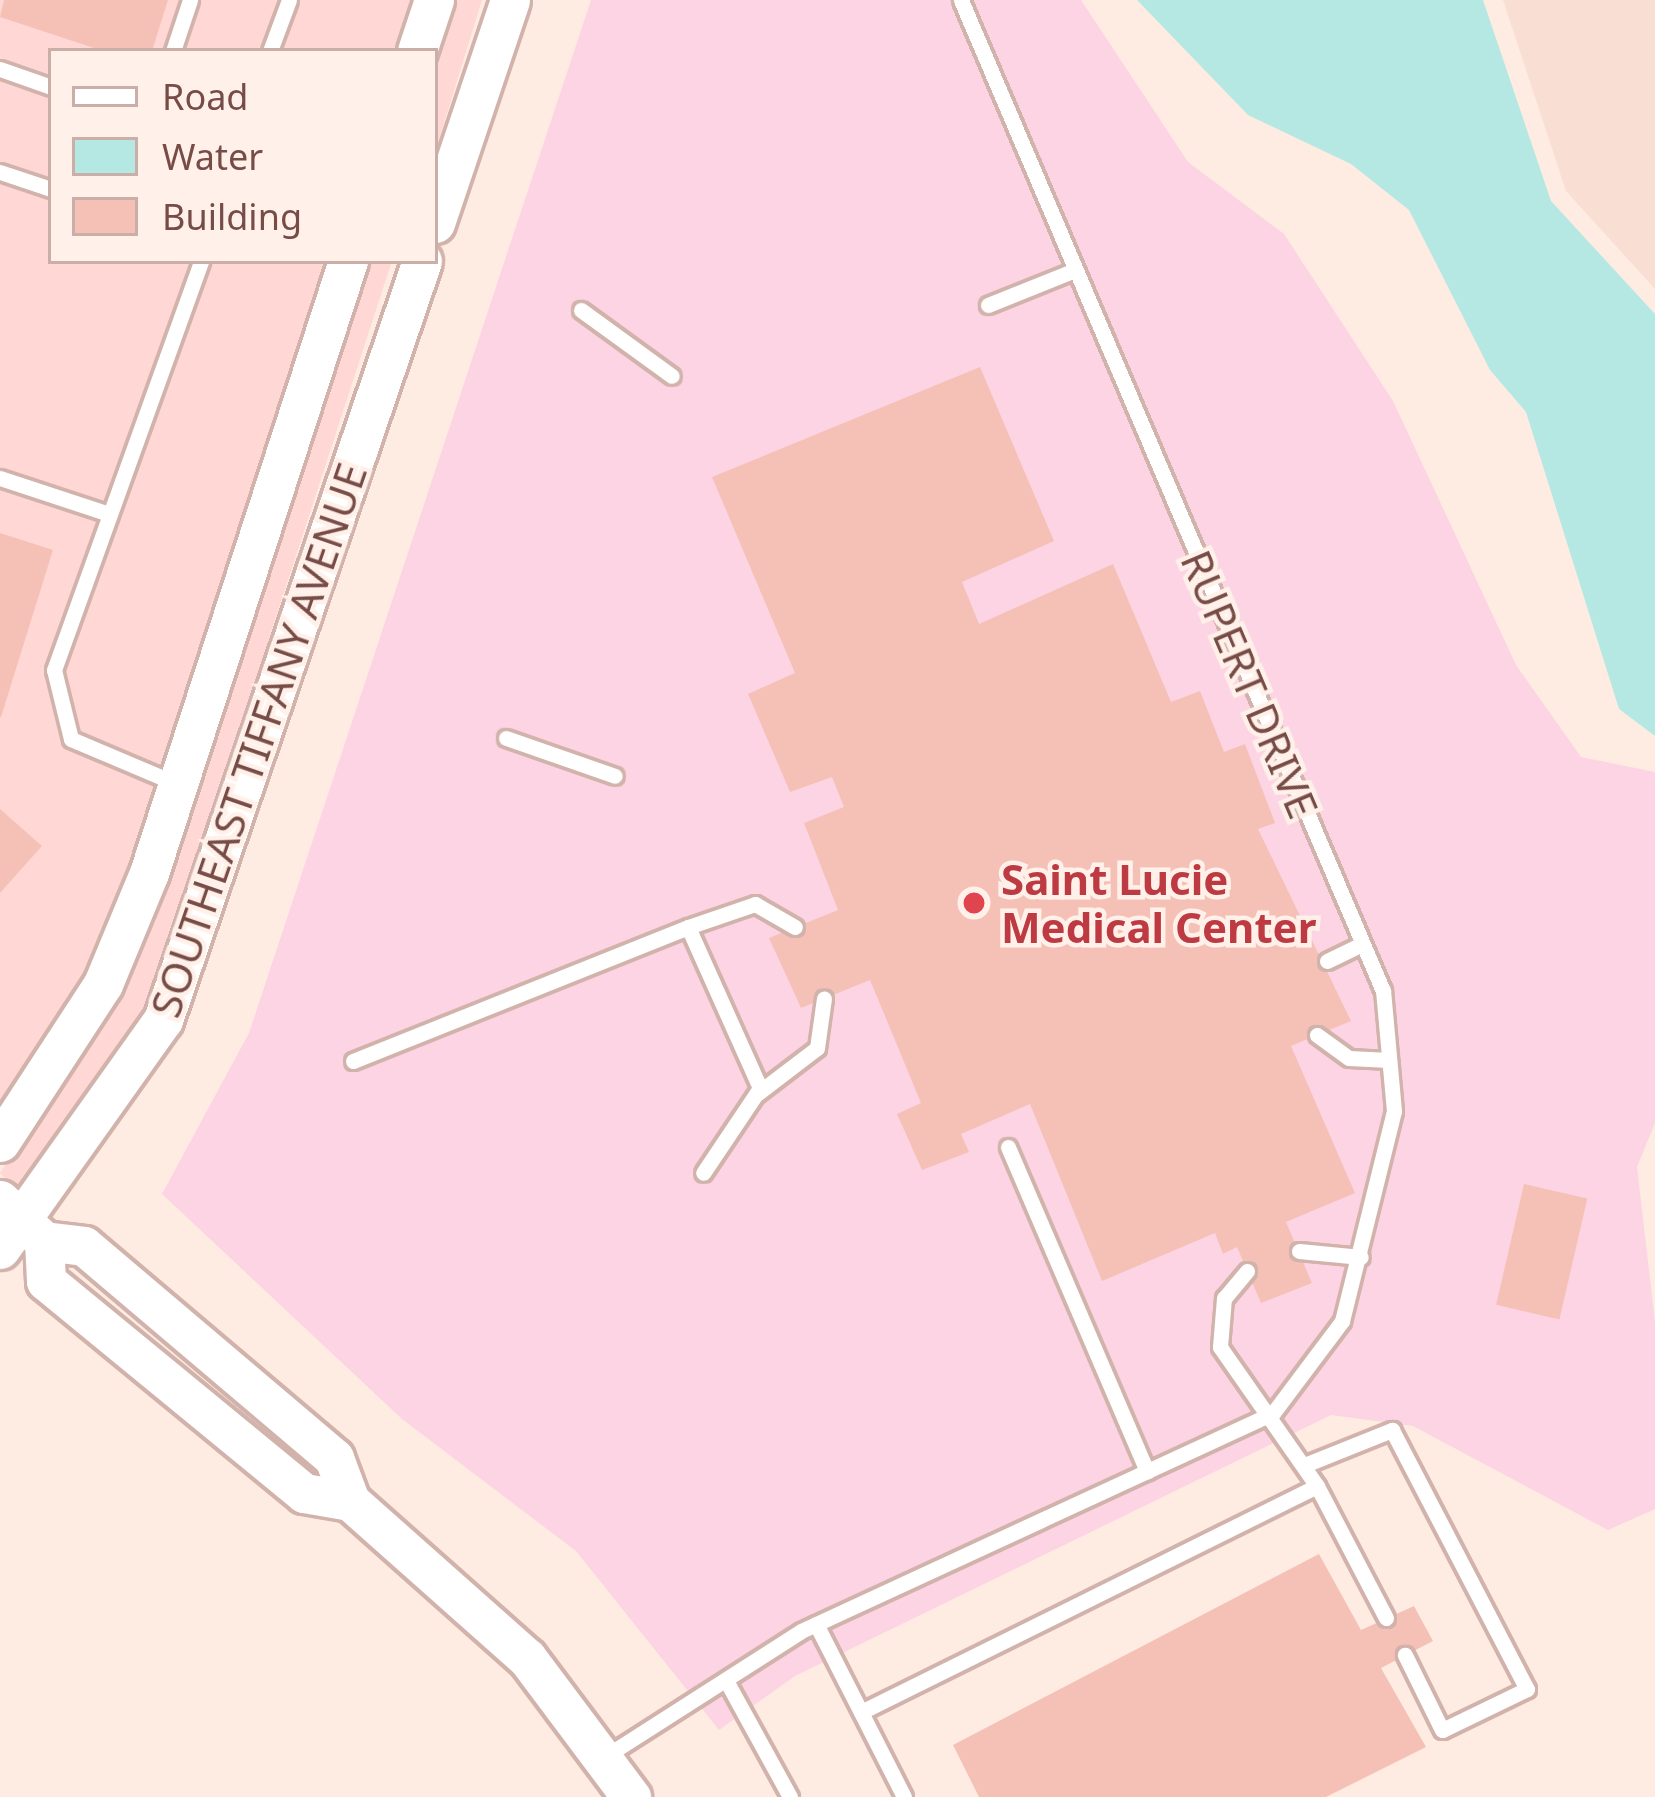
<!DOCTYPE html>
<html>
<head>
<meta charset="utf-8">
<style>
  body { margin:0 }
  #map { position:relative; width:1655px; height:1797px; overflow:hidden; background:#feece2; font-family:"Noto Sans",sans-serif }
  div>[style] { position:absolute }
  .residential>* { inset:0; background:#f8ded3 }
  .commercial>* { inset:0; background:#ffd7d5 }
  .medical>* { inset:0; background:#fcd4e3 }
  .water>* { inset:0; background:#b5e8e3 }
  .building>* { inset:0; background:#f5c1b7; transform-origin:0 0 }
  .roads { filter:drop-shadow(3px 0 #d2b3ab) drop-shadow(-3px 0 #d2b3ab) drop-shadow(0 3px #d2b3ab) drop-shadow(0 -3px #d2b3ab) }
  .lane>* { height:15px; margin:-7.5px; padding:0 7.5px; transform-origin:7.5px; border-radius:7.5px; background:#fff }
  .secondary>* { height:39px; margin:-19.5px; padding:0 19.5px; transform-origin:19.5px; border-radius:19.5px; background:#fff }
  .dots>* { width:33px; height:33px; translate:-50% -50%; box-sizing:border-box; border:6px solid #fff1e9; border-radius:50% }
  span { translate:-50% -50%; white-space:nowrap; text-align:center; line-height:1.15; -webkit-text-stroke:9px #fff1e9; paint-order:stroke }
  .street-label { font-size:42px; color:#774c47 }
  .health-label { font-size:42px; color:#be3a42; font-weight:700 }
  .left { translate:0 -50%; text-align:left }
  .legend { position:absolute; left:48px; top:48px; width:390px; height:216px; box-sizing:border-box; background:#fff1e9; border:3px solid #c9afa8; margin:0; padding:15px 21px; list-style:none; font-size:36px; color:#774c47 }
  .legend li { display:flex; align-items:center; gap:24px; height:60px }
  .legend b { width:60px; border:3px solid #c9afa8 }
</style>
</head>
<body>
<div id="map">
  <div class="residential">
    <div style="clip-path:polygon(1503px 0,1655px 0,1655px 289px,1566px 191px)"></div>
  </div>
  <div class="commercial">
    <div style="clip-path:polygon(0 0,415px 0,398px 51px,51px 51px,51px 261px,329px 261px,132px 866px,87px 974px,0 1112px)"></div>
    <div style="clip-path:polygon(452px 0,482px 0,435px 152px,435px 52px)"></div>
    <div style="clip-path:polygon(367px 261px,392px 261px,148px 1010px,52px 1157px,16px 1189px,0 1173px,119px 992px)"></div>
  </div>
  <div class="medical">
    <div style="clip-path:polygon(591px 0,1081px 0,1188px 162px,1284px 234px,1393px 401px,1516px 665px,1581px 757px,1655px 772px,1655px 1123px,1637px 1167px,1655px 1322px,1655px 1509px,1608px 1530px,1413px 1426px,1331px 1415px,795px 1676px,719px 1730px,576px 1551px,402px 1419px,162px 1194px,249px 1033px)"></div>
  </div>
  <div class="water">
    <div style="clip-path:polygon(1137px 0,1483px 0,1551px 201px,1655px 314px,1655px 736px,1619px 709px,1526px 412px,1490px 370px,1409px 210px,1351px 164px,1248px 115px)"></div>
  </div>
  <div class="building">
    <div style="clip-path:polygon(4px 0,168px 0,152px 51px,103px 51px,0 17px)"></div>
    <div style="clip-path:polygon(980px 367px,1054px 541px,962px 582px,979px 624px,1113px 564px,1171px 702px,1200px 691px,1224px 752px,1245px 744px,1275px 823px,1258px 829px,1351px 1021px,1291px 1046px,1355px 1193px,1286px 1222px,1312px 1283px,1261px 1303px,1237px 1247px,1223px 1254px,1215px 1233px,1102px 1281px,1030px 1104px,961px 1134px,969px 1152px,922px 1170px,897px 1114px,921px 1103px,870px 980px,801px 1008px,769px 938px,838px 910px,804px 823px,844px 807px,832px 777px,790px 792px,748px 694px,795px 673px,712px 477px)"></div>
    <div style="clip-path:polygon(0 533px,53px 550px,1px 717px,0 717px)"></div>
    <div style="clip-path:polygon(0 809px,42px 846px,0 893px)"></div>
    <div style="left:1524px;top:1184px;width:65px;height:124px;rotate:13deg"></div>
    <div style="clip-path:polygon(1319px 1554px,1361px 1630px,1414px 1606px,1433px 1641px,1381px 1668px,1426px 1747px,1326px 1797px,979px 1797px,953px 1745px)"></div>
  </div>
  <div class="roads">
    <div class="lane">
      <div style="left:173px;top:51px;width:54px;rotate:-71.6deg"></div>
      <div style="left:270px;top:51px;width:54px;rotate:-69.6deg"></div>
      <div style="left:0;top:69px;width:54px;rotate:19.4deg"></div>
      <div style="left:0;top:172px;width:54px;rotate:18.4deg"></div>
      <div style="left:988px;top:305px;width:88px;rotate:-21.9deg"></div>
      <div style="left:581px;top:310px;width:112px;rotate:36deg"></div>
      <div style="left:0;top:478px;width:115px;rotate:18.3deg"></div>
      <div style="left:506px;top:738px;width:115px;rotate:19.2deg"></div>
      <div style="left:175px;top:783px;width:113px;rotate:-157.1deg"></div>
      <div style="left:71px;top:739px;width:71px;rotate:-103.8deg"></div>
      <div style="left:54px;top:670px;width:435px;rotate:-70.2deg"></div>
      <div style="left:688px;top:927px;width:71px;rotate:-18.9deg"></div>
      <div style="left:755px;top:904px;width:46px;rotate:29.9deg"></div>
      <div style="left:1327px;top:961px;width:39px;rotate:-26deg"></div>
      <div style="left:1317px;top:1035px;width:39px;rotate:36deg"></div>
      <div style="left:1349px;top:1058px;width:40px;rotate:2.9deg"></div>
      <div style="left:353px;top:1061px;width:361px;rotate:-21.8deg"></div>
      <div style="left:688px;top:927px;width:176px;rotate:65.9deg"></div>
      <div style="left:760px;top:1088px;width:102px;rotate:123.8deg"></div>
      <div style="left:758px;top:1093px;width:74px;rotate:-37.3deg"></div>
      <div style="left:817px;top:1048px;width:50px;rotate:-82deg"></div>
      <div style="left:1008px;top:1147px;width:353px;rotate:66.8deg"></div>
      <div style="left:1299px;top:1251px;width:62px;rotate:5.5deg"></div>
      <div style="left:1247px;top:1271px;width:35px;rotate:130deg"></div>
      <div style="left:1224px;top:1298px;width:49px;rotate:94.7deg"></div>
      <div style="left:1220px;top:1347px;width:169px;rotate:55.1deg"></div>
      <div style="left:1307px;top:1464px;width:92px;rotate:-21.8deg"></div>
      <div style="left:1392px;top:1430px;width:292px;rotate:62.5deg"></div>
      <div style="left:1527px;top:1689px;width:94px;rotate:154.2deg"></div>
      <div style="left:1442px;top:1730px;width:84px;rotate:-116.3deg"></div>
      <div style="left:816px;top:1624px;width:194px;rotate:63deg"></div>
      <div style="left:728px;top:1684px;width:129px;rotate:61.2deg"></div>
      <div style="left:861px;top:1712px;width:509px;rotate:-26.36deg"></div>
      <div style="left:1317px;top:1486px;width:149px;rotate:62.4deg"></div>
      <div style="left:609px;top:1754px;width:228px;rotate:-32.6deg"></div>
      <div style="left:801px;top:1631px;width:520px;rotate:-24.79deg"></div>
      <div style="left:1273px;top:1413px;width:115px;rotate:-53.1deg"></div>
      <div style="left:1342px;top:1321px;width:216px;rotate:-76.1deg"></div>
      <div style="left:1394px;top:1111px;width:121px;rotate:-95.2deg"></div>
      <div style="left:1383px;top:991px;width:1077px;rotate:-113.07deg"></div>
    </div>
    <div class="secondary">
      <div style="left:417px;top:51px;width:54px;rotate:-71.6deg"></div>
      <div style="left:435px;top:223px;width:235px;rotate:-71.4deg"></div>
      <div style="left:0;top:1142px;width:189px;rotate:-56.9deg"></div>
      <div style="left:103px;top:984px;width:120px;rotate:-67.5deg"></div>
      <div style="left:149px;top:873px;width:644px;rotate:-71.99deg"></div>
      <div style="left:0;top:1200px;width:60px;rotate:43deg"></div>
      <div style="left:44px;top:1241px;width:40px;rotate:7.1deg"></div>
      <div style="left:84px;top:1246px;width:328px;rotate:40.3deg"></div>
      <div style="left:334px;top:1458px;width:46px;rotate:69.6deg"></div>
      <div style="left:350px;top:1501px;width:237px;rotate:41.6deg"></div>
      <div style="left:527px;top:1658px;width:174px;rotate:53.2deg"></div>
      <div style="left:44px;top:1241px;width:40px;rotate:87.1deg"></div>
      <div style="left:46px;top:1281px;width:334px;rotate:39.4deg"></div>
      <div style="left:304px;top:1493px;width:47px;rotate:9.9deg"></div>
      <div style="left:0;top:1249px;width:281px;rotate:-54.6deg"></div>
      <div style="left:163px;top:1020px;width:802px;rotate:-71.16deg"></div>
    </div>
  </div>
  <div class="dots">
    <div style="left:974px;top:903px;background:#e0444e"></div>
  </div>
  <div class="street-label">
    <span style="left:1250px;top:684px;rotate:67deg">RUPERT DRIVE</span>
    <span style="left:258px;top:740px;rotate:-71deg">SOUTHEAST TIFFANY AVENUE</span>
  </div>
  <div class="health-label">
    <span class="left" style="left:1001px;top:903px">Saint Lucie<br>Medical Center</span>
  </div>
  <ul class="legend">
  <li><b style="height:15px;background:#fff"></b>Road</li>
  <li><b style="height:33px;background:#b5e8e3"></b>Water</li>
  <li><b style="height:33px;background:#f5c1b7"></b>Building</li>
  </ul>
</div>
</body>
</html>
